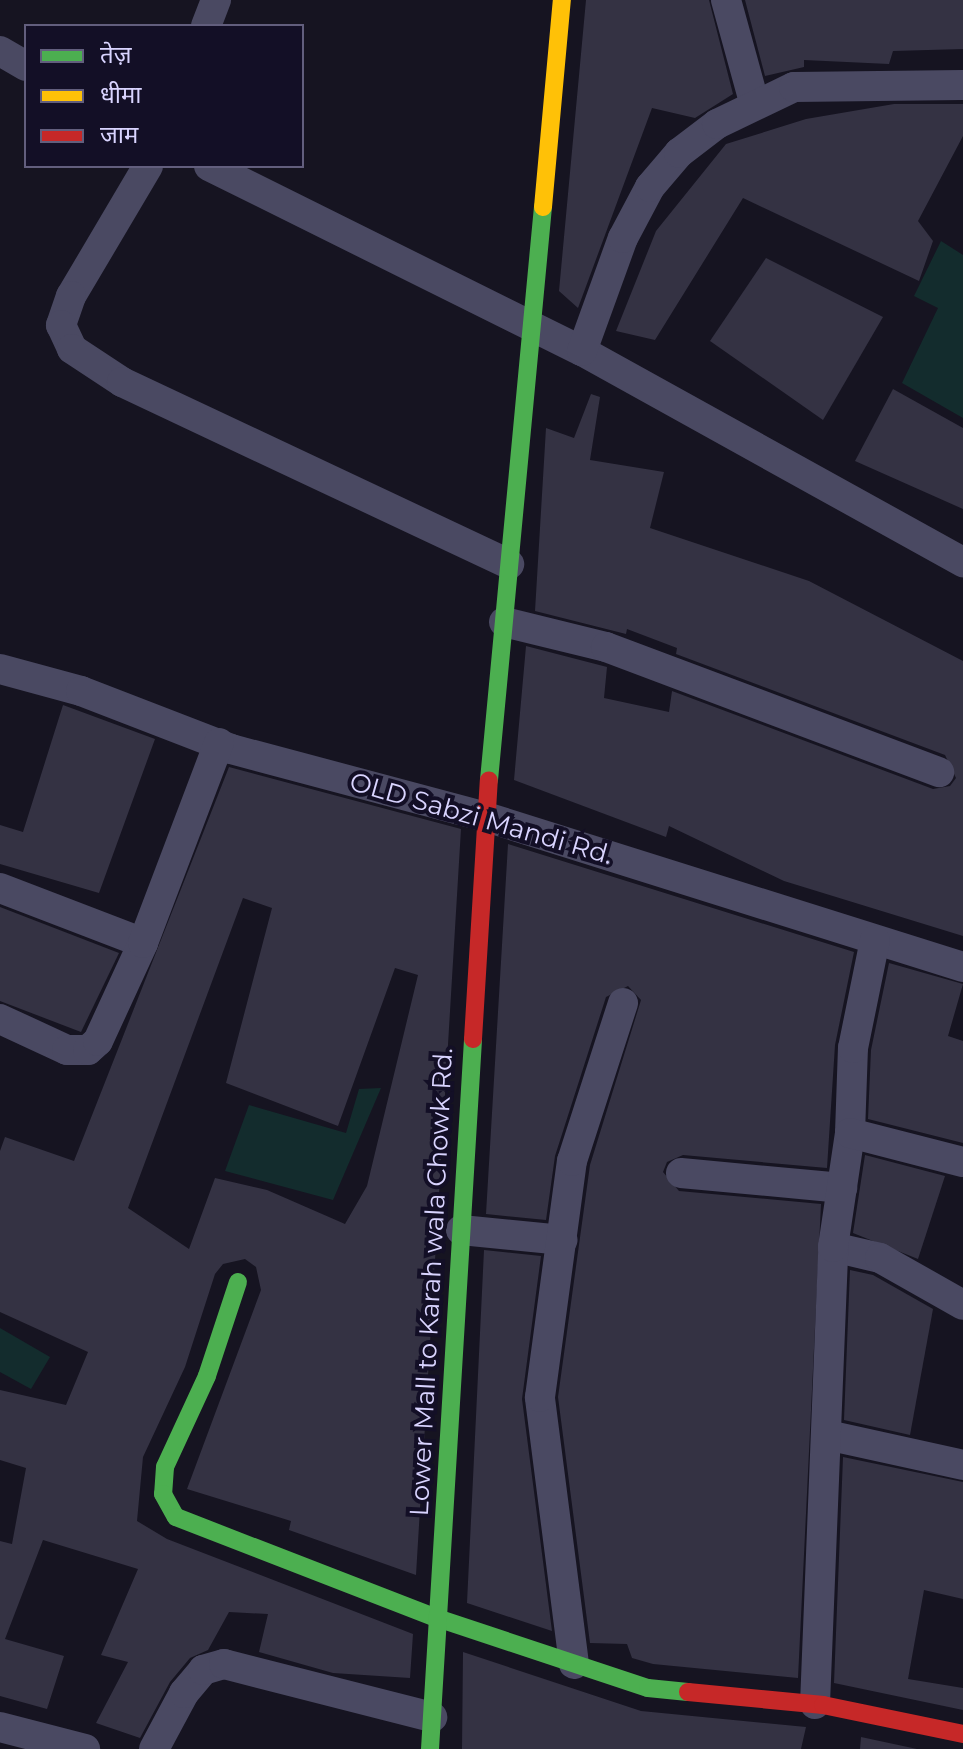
<!DOCTYPE html>
<html>
<head>
<meta charset="utf-8">
<style>
  body { margin:0 }
  #map { position:relative; width:963px; height:1749px; overflow:hidden; background:#161421; font-family:Montserrat,"Noto Sans Devanagari",sans-serif }
  div>[style] { position:absolute }
  .green>* { inset:0; background:#132c2d }
  .building>* { inset:0; background:#343243 }
  .street>* { height:30px; margin:-15px; padding:0 15px; transform-origin:15px; border-radius:15px; background:#4a4962 }
  .fast>* { height:18px; margin:-9px; padding:0 9px; transform-origin:9px; border-radius:9px; background:#4caf50 }
  .slow>* { height:18px; margin:-9px; padding:0 9px; transform-origin:9px; border-radius:9px; background:#ffc107 }
  .jam>* { height:18px; margin:-9px; padding:0 9px; transform-origin:9px; border-radius:9px; background:#c62828 }
  span { translate:-50% -50%; white-space:nowrap; text-align:center; line-height:1.15; -webkit-text-stroke:8px #130f26; paint-order:stroke }
  .street-label { font-size:26px; color:#d9d4ff }
  .legend { position:absolute; left:24px; top:24px; width:280px; height:144px; box-sizing:border-box; background:#130f26; border:2px solid #625e7d; margin:0; padding:10px 14px; list-style:none; font-size:24px; color:#d9d4ff }
  .legend li { display:flex; align-items:center; gap:16px; height:40px }
  .legend b { width:40px; border:2px solid #625e7d }
</style>
</head>
<body>
<div id="map">
  <div class="green">
    <div style="clip-path:polygon(941px 241px,963px 255px,963px 418px,902px 383px,938px 308px,914px 296px)"></div>
    <div style="clip-path:polygon(381px 1088px,333px 1200px,225px 1171px,249px 1105px,346px 1133px,359px 1089px)"></div>
    <div style="clip-path:polygon(0 1328px,50px 1357px,31px 1389px,0 1372px)"></div>
  </div>
  <div class="building">
    <div style="clip-path:polygon(586px 0,709px 0,733px 94px,695px 118px,652px 108px,578px 308px,559px 291px)"></div>
    <div style="clip-path:polygon(745px 0,963px 0,963px 49px,893px 51px,889px 64px,804px 60px,804px 67px,765px 76px)"></div>
    <div style="clip-path:polygon(894px 104px,963px 104px,963px 136px,918px 221px,933px 241px,919px 281px,743px 198px,655px 340px,616px 331px,656px 231px,726px 144px,806px 119px)"></div>
    <div style="clip-path:polygon(766px 258px,883px 317px,823px 420px,710px 341px)"></div>
    <div style="clip-path:polygon(893px 389px,963px 428px,963px 509px,855px 461px)"></div>
    <div style="clip-path:polygon(591px 394px,600px 397px,590px 460px,664px 472px,650px 528px,809px 581px,963px 661px,963px 936px,784px 881px,669px 826px,666px 837px,514px 780px,526px 646px,607px 667px,604px 698px,669px 712px,672px 691px,933px 789px,950px 786px,956px 778px,945px 755px,676px 654px,677px 648px,627px 629px,626px 634px,535px 611px,546px 428px,574px 438px)"></div>
    <div style="clip-path:polygon(63px 705px,155px 739px,99px 893px,0 864px,0 825px,23px 832px)"></div>
    <div style="clip-path:polygon(evenodd,229px 767px,461px 829px,416px 1575px,289px 1530px,291px 1521px,187px 1489px,261px 1290px,256px 1267px,245px 1259px,223px 1264px,215px 1274px,185px 1367px,143px 1457px,137px 1521px,167px 1539px,413px 1634px,410px 1678px,333px 1673px,259px 1652px,268px 1614px,229px 1612px,208px 1650px,190px 1658px,170px 1682px,140px 1738px,96px 1723px,128px 1662px,101px 1655px,138px 1569px,43px 1540px,5px 1639px,64px 1656px,47px 1709px,0 1696px,0 1541px,12px 1544px,26px 1468px,0 1460px,0 1390px,66px 1405px,88px 1352px,0 1312px,0 1151px,5px 1137px,74px 1161px,229px 767px,243px 898px,272px 908px,226px 1083px,338px 1126px,395px 968px,418px 975px,367px 1186px,345px 1224px,267px 1190px,215px 1178px,189px 1249px,128px 1208px,243px 898px)"></div>
    <div style="clip-path:polygon(508px 844px,854px 952px,835px 1045px,827px 1168px,683px 1155px,667px 1162px,663px 1172px,679px 1191px,821px 1204px,798px 1678px,653px 1664px,632px 1658px,627px 1644px,590px 1643px,558px 1397px,590px 1165px,641px 1000px,628px 986px,606px 997px,555px 1156px,546px 1220px,486px 1214px)"></div>
    <div style="clip-path:polygon(0 907px,119px 953px,81px 1032px,0 1001px)"></div>
    <div style="clip-path:polygon(889px 963px,963px 984px,948px 1036px,963px 1041px,963px 1143px,868px 1119px,871px 1050px)"></div>
    <div style="clip-path:polygon(865px 1155px,945px 1176px,918px 1259px,853px 1233px)"></div>
    <div style="clip-path:polygon(484px 1250px,541px 1256px,522px 1399px,552px 1631px,467px 1603px)"></div>
    <div style="clip-path:polygon(850px 1270px,873px 1275px,933px 1309px,910px 1435px,844px 1420px)"></div>
    <div style="clip-path:polygon(843px 1457px,963px 1482px,963px 1599px,924px 1590px,908px 1679px,963px 1688px,963px 1710px,834px 1683px)"></div>
    <div style="clip-path:polygon(463px 1652px,641px 1711px,806px 1727px,801px 1749px,462px 1749px)"></div>
    <div style="clip-path:polygon(861px 1737px,917px 1749px,860px 1749px)"></div>
  </div>
  <div class="street">
    <div style="left:726px;top:0;width:106px;rotate:74.6deg"></div>
    <div style="left:206px;top:26px;width:28px;rotate:-69deg"></div>
    <div style="left:0;top:51px;width:30px;rotate:30deg"></div>
    <div style="left:148px;top:166px;width:151px;rotate:120.6deg"></div>
    <div style="left:71px;top:296px;width:31px;rotate:109deg"></div>
    <div style="left:61px;top:325px;width:26px;rotate:65deg"></div>
    <div style="left:72px;top:349px;width:60px;rotate:33.4deg"></div>
    <div style="left:122px;top:382px;width:428px;rotate:25.2deg"></div>
    <div style="left:209px;top:166px;width:416px;rotate:26.4deg"></div>
    <div style="left:582px;top:351px;width:436px;rotate:29deg"></div>
    <div style="left:582px;top:351px;width:120px;rotate:-70.1deg"></div>
    <div style="left:623px;top:238px;width:58px;rotate:-62.1deg"></div>
    <div style="left:650px;top:187px;width:45px;rotate:-49.5deg"></div>
    <div style="left:679px;top:153px;width:48px;rotate:-37.3deg"></div>
    <div style="left:717px;top:124px;width:85px;rotate:-25.7deg"></div>
    <div style="left:794px;top:87px;width:169px;rotate:-0.7deg"></div>
    <div style="left:504px;top:622px;width:105px;rotate:13.8deg"></div>
    <div style="left:606px;top:647px;width:356px;rotate:20.6deg"></div>
    <div style="left:0;top:669px;width:84px;rotate:15.2deg"></div>
    <div style="left:81px;top:691px;width:161px;rotate:21.1deg"></div>
    <div style="left:231px;top:749px;width:264px;rotate:14.9deg"></div>
    <div style="left:486px;top:817px;width:500px;rotate:17.46deg"></div>
    <div style="left:0;top:888px;width:153px;rotate:21deg"></div>
    <div style="left:0;top:1019px;width:74px;rotate:24.8deg"></div>
    <div style="left:67px;top:1050px;width:21px"></div>
    <div style="left:88px;top:1050px;width:13px;rotate:-42deg"></div>
    <div style="left:98px;top:1041px;width:108px;rotate:-65.3deg"></div>
    <div style="left:143px;top:943px;width:214px;rotate:-69.2deg"></div>
    <div style="left:850px;top:1133px;width:85px;rotate:-88deg"></div>
    <div style="left:853px;top:1048px;width:110px;rotate:-78.5deg"></div>
    <div style="left:681px;top:1173px;width:162px;rotate:5.3deg"></div>
    <div style="left:461px;top:1230px;width:102px;rotate:5.6deg"></div>
    <div style="left:833px;top:1247px;width:48px;rotate:13.2deg"></div>
    <div style="left:880px;top:1258px;width:95px;rotate:29.5deg"></div>
    <div style="left:827px;top:1435px;width:139px;rotate:12.4deg"></div>
    <div style="left:574px;top:1664px;width:269px;rotate:-97.3deg"></div>
    <div style="left:540px;top:1397px;width:238px;rotate:-82.3deg"></div>
    <div style="left:572px;top:1161px;width:166px;rotate:-72.1deg"></div>
    <div style="left:815px;top:1704px;width:457px;rotate:-87.7deg"></div>
    <div style="left:833px;top:1247px;width:115px;rotate:-81.5deg"></div>
    <div style="left:850px;top:1133px;width:117px;rotate:14.4deg"></div>
    <div style="left:0;top:1727px;width:88px;rotate:14.5deg"></div>
    <div style="left:154px;top:1749px;width:64px;rotate:-61.8deg"></div>
    <div style="left:184px;top:1693px;width:30px;rotate:-50deg"></div>
    <div style="left:203px;top:1670px;width:22px;rotate:-16deg"></div>
    <div style="left:224px;top:1664px;width:215px;rotate:14.3deg"></div>
  </div>
  <div class="fast">
    <div style="left:489px;top:780px;width:576px;rotate:-84.62deg"></div>
    <div style="left:238px;top:1282px;width:99px;rotate:108.3deg"></div>
    <div style="left:207px;top:1376px;width:100px;rotate:114.8deg"></div>
    <div style="left:165px;top:1467px;width:27px;rotate:94deg"></div>
    <div style="left:163px;top:1494px;width:26px;rotate:61deg"></div>
    <div style="left:176px;top:1517px;width:280px;rotate:21.2deg"></div>
    <div style="left:437px;top:1618px;width:222px;rotate:18.4deg"></div>
    <div style="left:648px;top:1688px;width:40px;rotate:5.7deg"></div>
    <div style="left:430px;top:1749px;width:711px;rotate:-86.53deg"></div>
  </div>
  <div class="slow">
    <div style="left:543px;top:207px;width:208px;rotate:-84.8deg"></div>
  </div>
  <div class="jam">
    <div style="left:473px;top:1039px;width:259px;rotate:-86.5deg"></div>
    <div style="left:688px;top:1692px;width:136px;rotate:5.5deg"></div>
    <div style="left:823px;top:1705px;width:143px;rotate:11.7deg"></div>
  </div>
  <div class="street-label">
    <span style="left:481px;top:819px;rotate:16deg">OLD Sabzi Mandi Rd.</span>
    <span style="left:432px;top:1282px;rotate:-87deg">Lower Mall to Karah wala Chowk Rd.</span>
  </div>
  <ul class="legend">
  <li><b style="height:10px;background:#4caf50"></b>तेज़</li>
  <li><b style="height:10px;background:#ffc107"></b>धीमा</li>
  <li><b style="height:10px;background:#c62828"></b>जाम</li>
  </ul>
</div>
</body>
</html>
